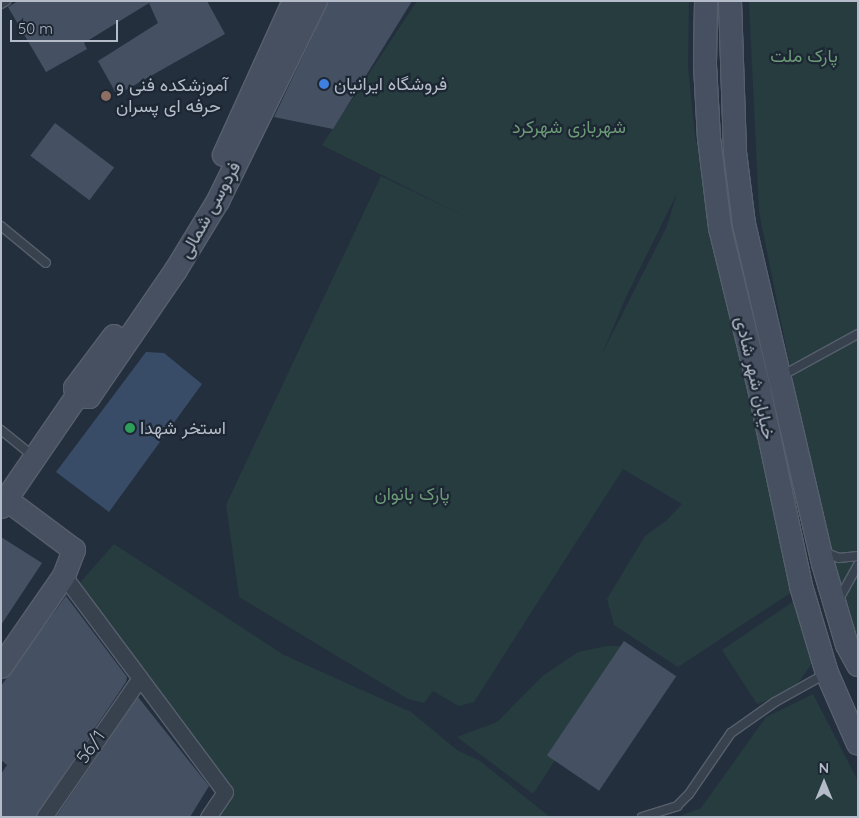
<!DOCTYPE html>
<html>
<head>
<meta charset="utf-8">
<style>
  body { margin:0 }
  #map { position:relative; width:859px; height:818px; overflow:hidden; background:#242f3e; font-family:Quicksand,Vazirmatn,sans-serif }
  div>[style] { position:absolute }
  .green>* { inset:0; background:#263c3f }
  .water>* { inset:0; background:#394c67 }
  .building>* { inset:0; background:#455162; transform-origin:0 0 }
  .roads { filter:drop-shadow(1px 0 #565f6c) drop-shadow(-1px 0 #565f6c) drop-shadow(0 1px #565f6c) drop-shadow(0 -1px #565f6c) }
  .lane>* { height:8px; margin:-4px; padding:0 4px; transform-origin:4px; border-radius:4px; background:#38414e }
  .street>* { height:15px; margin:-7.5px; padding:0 7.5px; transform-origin:7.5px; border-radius:7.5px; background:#38414e }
  .secondary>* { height:22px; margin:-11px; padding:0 11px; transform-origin:11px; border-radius:11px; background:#465061 }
  .dots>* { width:14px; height:14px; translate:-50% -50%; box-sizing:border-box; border:2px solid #1d2633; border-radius:50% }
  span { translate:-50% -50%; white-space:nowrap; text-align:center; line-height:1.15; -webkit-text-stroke:4.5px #1d2633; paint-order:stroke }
  .park-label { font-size:18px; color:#6b9a76 }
  .poi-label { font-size:18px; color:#b4bcc9 }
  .left { translate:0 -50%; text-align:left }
  .street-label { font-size:18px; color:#b4bcc9 }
  .frame { position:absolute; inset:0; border:2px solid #b4bcc9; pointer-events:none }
  .north { position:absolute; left:799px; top:758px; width:50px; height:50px; -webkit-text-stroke:4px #1d2633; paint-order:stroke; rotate:0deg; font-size:14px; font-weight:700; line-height:20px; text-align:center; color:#b4bcc9 }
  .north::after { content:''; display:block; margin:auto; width:18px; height:22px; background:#b4bcc9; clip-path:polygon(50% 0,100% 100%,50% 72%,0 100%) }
  .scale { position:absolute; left:10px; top:20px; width:108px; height:22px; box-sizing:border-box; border:2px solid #b4bcc9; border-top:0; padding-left:6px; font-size:15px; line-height:18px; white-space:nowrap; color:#b4bcc9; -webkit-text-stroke:4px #1d2633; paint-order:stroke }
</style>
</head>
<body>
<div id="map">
  <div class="green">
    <div style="clip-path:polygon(evenodd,417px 1px,689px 1px,688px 66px,695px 136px,801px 586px,678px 667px,614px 625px,607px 599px,645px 536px,666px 521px,682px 504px,623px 469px,474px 702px,459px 706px,433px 691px,424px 703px,408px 699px,239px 597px,226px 505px,381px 176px,466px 217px,322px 145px,417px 1px,677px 193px,667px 226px,602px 354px,626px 297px,677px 193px)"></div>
    <div style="clip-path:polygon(749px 1px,858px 1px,858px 649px,831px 571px,759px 212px)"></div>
    <div style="clip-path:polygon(114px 544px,284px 655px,411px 712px,457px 750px,480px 761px,550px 817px,217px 817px,231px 793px,78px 585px)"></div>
    <div style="clip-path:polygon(794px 601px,812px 657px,811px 665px,798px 683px,772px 699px,757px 704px,722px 650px)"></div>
    <div style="clip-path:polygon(607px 646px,630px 646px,533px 794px,457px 737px,497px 722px,544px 675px,578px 652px)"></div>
    <div style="clip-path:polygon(813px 694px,858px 781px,858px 817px,677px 817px,701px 808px,766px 717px)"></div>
  </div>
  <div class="water">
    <div style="clip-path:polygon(146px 352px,164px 353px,202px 384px,109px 512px,56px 472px)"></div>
  </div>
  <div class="building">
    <div style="clip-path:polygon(18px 1px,207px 1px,225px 34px,117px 95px,98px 61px,158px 23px,149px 3px,84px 43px,87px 49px,46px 72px,8px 7px)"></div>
    <div style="clip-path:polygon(329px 1px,412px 1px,333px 129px,274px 117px)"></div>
    <div style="left:55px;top:123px;width:74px;height:41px;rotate:37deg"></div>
    <div style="clip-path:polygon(1px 537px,42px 563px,1px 625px)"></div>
    <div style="clip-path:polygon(66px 596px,127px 677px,126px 682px,35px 817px,1px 817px,1px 774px,7px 765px,1px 760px,1px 686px)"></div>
    <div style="left:624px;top:641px;width:63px;height:138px;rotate:34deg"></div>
    <div style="clip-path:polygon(138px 697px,209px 786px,190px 817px,56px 817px)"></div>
  </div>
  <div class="roads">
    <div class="lane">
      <div style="left:1px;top:4px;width:6px;rotate:-31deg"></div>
      <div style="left:1px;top:226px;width:58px;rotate:39.4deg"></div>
      <div style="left:783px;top:375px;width:85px;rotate:-28.7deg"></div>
      <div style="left:1px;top:430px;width:41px;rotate:39.1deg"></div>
      <div style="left:824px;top:552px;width:16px;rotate:22deg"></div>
      <div style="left:839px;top:558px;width:19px;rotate:-6deg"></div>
      <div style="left:839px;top:599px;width:39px;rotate:-61deg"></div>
      <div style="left:642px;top:817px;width:37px;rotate:-17deg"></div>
      <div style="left:677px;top:806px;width:17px;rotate:-45deg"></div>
      <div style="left:689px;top:794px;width:74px;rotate:-55.5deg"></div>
      <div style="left:731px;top:733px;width:54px;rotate:-35.2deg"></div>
      <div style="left:775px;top:702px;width:57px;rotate:-29.2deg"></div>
    </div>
    <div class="street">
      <div style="left:64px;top:576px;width:269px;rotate:53.3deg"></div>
      <div style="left:225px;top:792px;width:30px;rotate:124deg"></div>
      <div style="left:44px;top:817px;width:169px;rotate:-55.4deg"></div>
    </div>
    <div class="secondary">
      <div style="left:706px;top:1px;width:64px;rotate:90.9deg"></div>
      <div style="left:705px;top:65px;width:73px;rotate:86.9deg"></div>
      <div style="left:709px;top:138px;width:91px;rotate:83deg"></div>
      <div style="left:720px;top:228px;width:165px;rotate:76.3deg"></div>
      <div style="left:759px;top:388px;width:202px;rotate:78deg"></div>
      <div style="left:801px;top:586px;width:91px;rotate:73.4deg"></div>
      <div style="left:827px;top:673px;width:77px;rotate:66.4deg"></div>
      <div style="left:730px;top:1px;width:151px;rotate:88.1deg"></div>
      <div style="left:735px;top:152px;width:73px;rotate:82.9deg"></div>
      <div style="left:744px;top:224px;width:349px;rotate:76.9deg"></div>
      <div style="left:823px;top:564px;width:84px;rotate:73.5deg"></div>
      <div style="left:847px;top:645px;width:23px;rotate:61deg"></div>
      <div style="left:224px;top:155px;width:169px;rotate:-65.6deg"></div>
      <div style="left:77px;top:396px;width:12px;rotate:5deg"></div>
      <div style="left:89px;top:397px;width:154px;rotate:-55.6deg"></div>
      <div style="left:176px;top:270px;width:81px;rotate:-58.7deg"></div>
      <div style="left:218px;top:201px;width:223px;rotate:-63.9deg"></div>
      <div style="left:77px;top:396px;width:8px;rotate:-104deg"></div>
      <div style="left:75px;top:388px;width:65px;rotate:-53.1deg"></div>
      <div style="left:1px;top:507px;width:135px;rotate:-55.6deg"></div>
      <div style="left:1px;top:667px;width:111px;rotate:-55.3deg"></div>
      <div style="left:64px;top:576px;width:28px;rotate:-69deg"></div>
      <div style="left:74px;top:550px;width:84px;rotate:-143.3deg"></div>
    </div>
  </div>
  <div class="dots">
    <div style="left:324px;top:84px;background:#3f7fe0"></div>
    <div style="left:106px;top:96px;background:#8d6e63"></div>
    <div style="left:130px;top:428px;background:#2e9e5b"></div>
  </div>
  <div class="park-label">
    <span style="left:804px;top:56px">پارک ملت</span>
    <span style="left:569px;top:127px">شهربازی شهرکرد</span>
    <span style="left:412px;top:494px">پارک بانوان</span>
  </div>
  <div class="poi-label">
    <span class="left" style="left:334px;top:84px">فروشگاه ایرانیان</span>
    <span class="left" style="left:116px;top:96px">آموزشکده فنی و<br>حرفه ای پسران</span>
    <span class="left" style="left:140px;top:428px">استخر شهدا</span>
  </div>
  <div class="street-label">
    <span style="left:210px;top:210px;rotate:-61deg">فردوسی شمالی</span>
    <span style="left:755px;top:378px;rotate:77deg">خیابان شهر شادی</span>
    <span style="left:91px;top:747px;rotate:-55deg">56/1</span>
  </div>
  <div class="frame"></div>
  <div class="north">N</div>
  <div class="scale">50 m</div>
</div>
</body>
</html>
